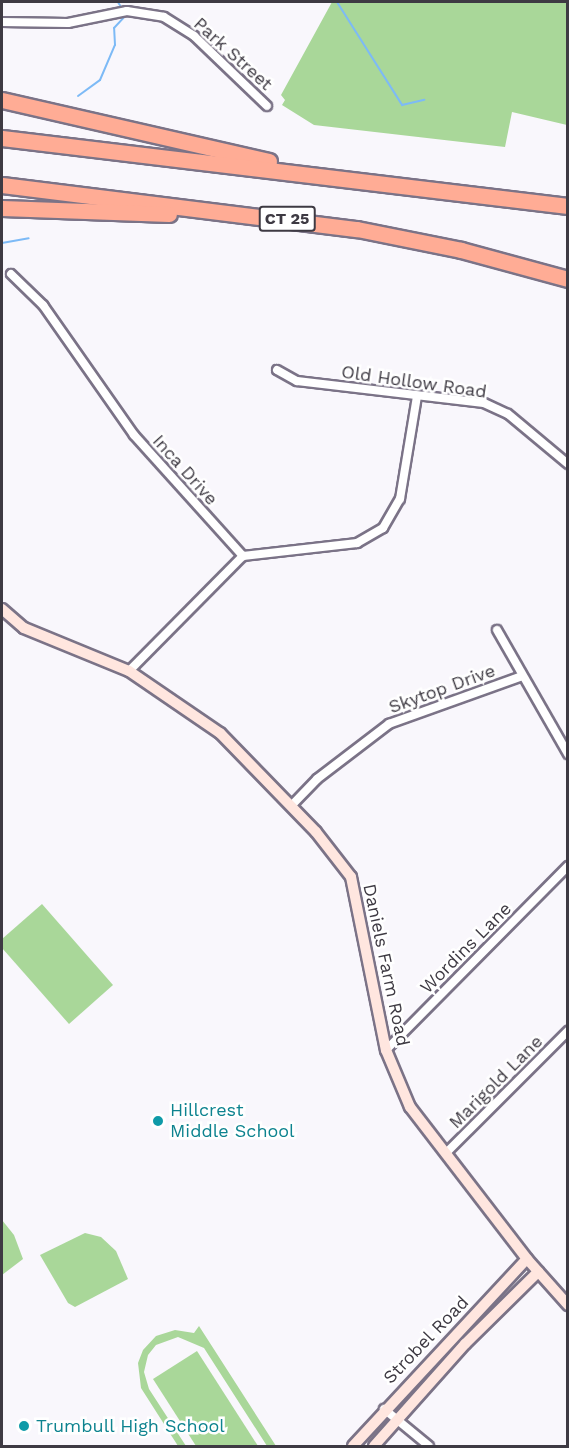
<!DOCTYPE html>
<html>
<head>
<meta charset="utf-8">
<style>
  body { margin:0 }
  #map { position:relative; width:569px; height:1448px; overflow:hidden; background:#f9f7fc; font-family:"Work Sans",sans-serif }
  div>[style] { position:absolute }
  .green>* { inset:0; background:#a9d799 }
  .stream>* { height:2px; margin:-1px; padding:0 1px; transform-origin:1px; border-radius:1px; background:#7dbaf6 }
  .roads { filter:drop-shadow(2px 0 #7b7387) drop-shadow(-2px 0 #7b7387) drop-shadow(0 2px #7b7387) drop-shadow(0 -2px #7b7387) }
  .street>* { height:8px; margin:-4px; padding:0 4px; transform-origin:4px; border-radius:4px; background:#fff }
  .secondary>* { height:10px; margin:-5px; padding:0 5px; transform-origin:5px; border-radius:5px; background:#ffe6df }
  .highway>* { height:15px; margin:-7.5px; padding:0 7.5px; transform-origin:7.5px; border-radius:7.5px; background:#ffac95 }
  .dots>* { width:16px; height:16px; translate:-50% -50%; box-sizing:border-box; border:3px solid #fff; border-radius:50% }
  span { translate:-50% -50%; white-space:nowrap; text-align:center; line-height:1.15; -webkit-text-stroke:5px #fff; paint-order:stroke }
  .shield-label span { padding:2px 4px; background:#fff; border:2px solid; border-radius:4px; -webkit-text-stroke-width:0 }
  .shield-label { font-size:16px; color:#3e3a43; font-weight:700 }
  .street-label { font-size:18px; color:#3e3a43 }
  .culture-label { font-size:18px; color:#0d838f }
  .left { translate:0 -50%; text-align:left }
  .frame { position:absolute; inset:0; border:3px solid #3e3a43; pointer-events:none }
</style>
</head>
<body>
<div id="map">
  <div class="green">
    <div style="clip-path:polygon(332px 2px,567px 2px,567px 125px,512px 112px,505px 147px,314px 125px,282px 105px,285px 100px,281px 95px)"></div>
    <div style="clip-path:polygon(42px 904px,113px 985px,69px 1024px,2px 948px,2px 939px)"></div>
    <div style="clip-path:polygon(2px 1220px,14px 1235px,23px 1259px,2px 1275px)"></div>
    <div style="clip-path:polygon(85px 1233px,101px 1237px,116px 1251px,128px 1279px,75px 1307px,68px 1303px,40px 1255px)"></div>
    <div style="clip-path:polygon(199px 1326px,276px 1446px,267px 1446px,204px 1348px,178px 1337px,156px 1345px,148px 1355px,144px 1372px,149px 1389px,186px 1446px,178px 1446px,141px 1388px,138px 1363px,143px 1350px,156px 1336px,175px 1330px,194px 1333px)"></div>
    <div style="clip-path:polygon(197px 1351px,258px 1446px,196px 1446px,153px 1379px)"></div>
  </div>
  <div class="stream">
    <div style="left:337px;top:2px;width:122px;rotate:57.7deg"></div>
    <div style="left:402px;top:105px;width:23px;rotate:-13deg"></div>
    <div style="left:78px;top:96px;width:27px;rotate:-36deg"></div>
    <div style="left:100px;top:80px;width:38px;rotate:-67deg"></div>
    <div style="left:115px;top:45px;width:17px;rotate:-93deg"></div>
    <div style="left:114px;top:28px;width:18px;rotate:-47deg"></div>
    <div style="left:126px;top:15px;width:15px;rotate:-122deg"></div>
    <div style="left:2px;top:243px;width:27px;rotate:-10deg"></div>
  </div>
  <div class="roads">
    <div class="street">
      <div style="left:2px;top:22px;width:66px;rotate:0.9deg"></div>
      <div style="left:68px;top:23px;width:60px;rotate:-11.5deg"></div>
      <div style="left:127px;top:11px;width:37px;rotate:9deg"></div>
      <div style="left:164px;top:17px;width:36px;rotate:32deg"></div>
      <div style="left:194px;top:36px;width:101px;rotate:43.8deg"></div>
      <div style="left:11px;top:274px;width:45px;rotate:44.1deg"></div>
      <div style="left:43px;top:305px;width:159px;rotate:55deg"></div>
      <div style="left:134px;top:435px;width:163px;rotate:48deg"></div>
      <div style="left:277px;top:370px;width:23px;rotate:29deg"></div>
      <div style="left:297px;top:381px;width:188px;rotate:6.7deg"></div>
      <div style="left:484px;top:403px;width:26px;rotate:25deg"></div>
      <div style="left:508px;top:414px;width:78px;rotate:39.8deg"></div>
      <div style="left:243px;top:556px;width:115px;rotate:-6.5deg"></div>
      <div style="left:357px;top:543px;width:30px;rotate:-30deg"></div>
      <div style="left:383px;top:528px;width:34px;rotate:-60deg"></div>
      <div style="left:400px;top:499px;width:104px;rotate:-80.6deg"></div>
      <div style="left:497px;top:630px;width:143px;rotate:60.2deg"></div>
      <div style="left:129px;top:671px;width:162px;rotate:-45.3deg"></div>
      <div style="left:292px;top:805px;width:36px;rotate:-46deg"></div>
      <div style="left:317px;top:779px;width:91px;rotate:-37.4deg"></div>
      <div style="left:389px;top:724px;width:141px;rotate:-19.8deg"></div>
      <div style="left:386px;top:1050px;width:259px;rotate:-45.3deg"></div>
      <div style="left:446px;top:1153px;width:173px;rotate:-45deg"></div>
      <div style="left:384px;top:1409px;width:58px;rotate:39.4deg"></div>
    </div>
    <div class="secondary">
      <div style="left:2px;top:609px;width:29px;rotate:41deg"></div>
      <div style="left:24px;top:628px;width:113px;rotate:22.3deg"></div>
      <div style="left:129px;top:671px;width:110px;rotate:34.3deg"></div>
      <div style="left:220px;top:733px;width:138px;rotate:45.9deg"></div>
      <div style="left:316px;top:832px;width:57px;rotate:52.1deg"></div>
      <div style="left:351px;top:877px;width:177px;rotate:78.6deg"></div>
      <div style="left:386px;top:1050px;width:62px;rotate:67.2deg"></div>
      <div style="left:410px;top:1107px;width:192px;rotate:52.4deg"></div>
      <div style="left:527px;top:1259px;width:62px;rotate:48.3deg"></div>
      <div style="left:353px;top:1446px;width:255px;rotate:-47.1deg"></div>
      <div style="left:374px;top:1446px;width:137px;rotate:-48.3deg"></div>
      <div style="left:465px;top:1344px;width:103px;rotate:-44.6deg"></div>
    </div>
    <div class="highway">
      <div style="left:2px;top:100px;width:274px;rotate:12.9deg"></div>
      <div style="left:2px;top:138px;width:570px;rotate:6.85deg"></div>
      <div style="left:2px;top:185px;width:358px;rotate:7.1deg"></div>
      <div style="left:357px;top:229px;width:106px;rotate:11.4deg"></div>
      <div style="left:461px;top:250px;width:111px;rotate:15.2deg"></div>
      <div style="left:2px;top:208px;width:167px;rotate:2.1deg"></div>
    </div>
  </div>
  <div class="dots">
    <div style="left:158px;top:1121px;background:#0f9aa8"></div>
    <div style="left:24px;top:1426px;background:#0f9aa8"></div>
  </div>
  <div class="shield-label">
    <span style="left:287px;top:219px">CT 25</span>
  </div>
  <div class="street-label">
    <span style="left:233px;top:54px;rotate:42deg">Park Street</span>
    <span style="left:414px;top:382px;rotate:8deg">Old Hollow Road</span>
    <span style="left:185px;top:470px;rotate:48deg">Inca Drive</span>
    <span style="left:442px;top:689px;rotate:-20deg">Skytop Drive</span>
    <span style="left:466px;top:948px;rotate:-45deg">Wordins Lane</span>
    <span style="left:386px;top:965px;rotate:78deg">Daniels Farm Road</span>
    <span style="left:496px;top:1082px;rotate:-45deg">Marigold Lane</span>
    <span style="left:426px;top:1340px;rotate:-46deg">Strobel Road</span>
  </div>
  <div class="culture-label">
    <span class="left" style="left:170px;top:1121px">Hillcrest<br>Middle School</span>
    <span class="left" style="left:36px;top:1426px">Trumbull High School</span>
  </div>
  <div class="frame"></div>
</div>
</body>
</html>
